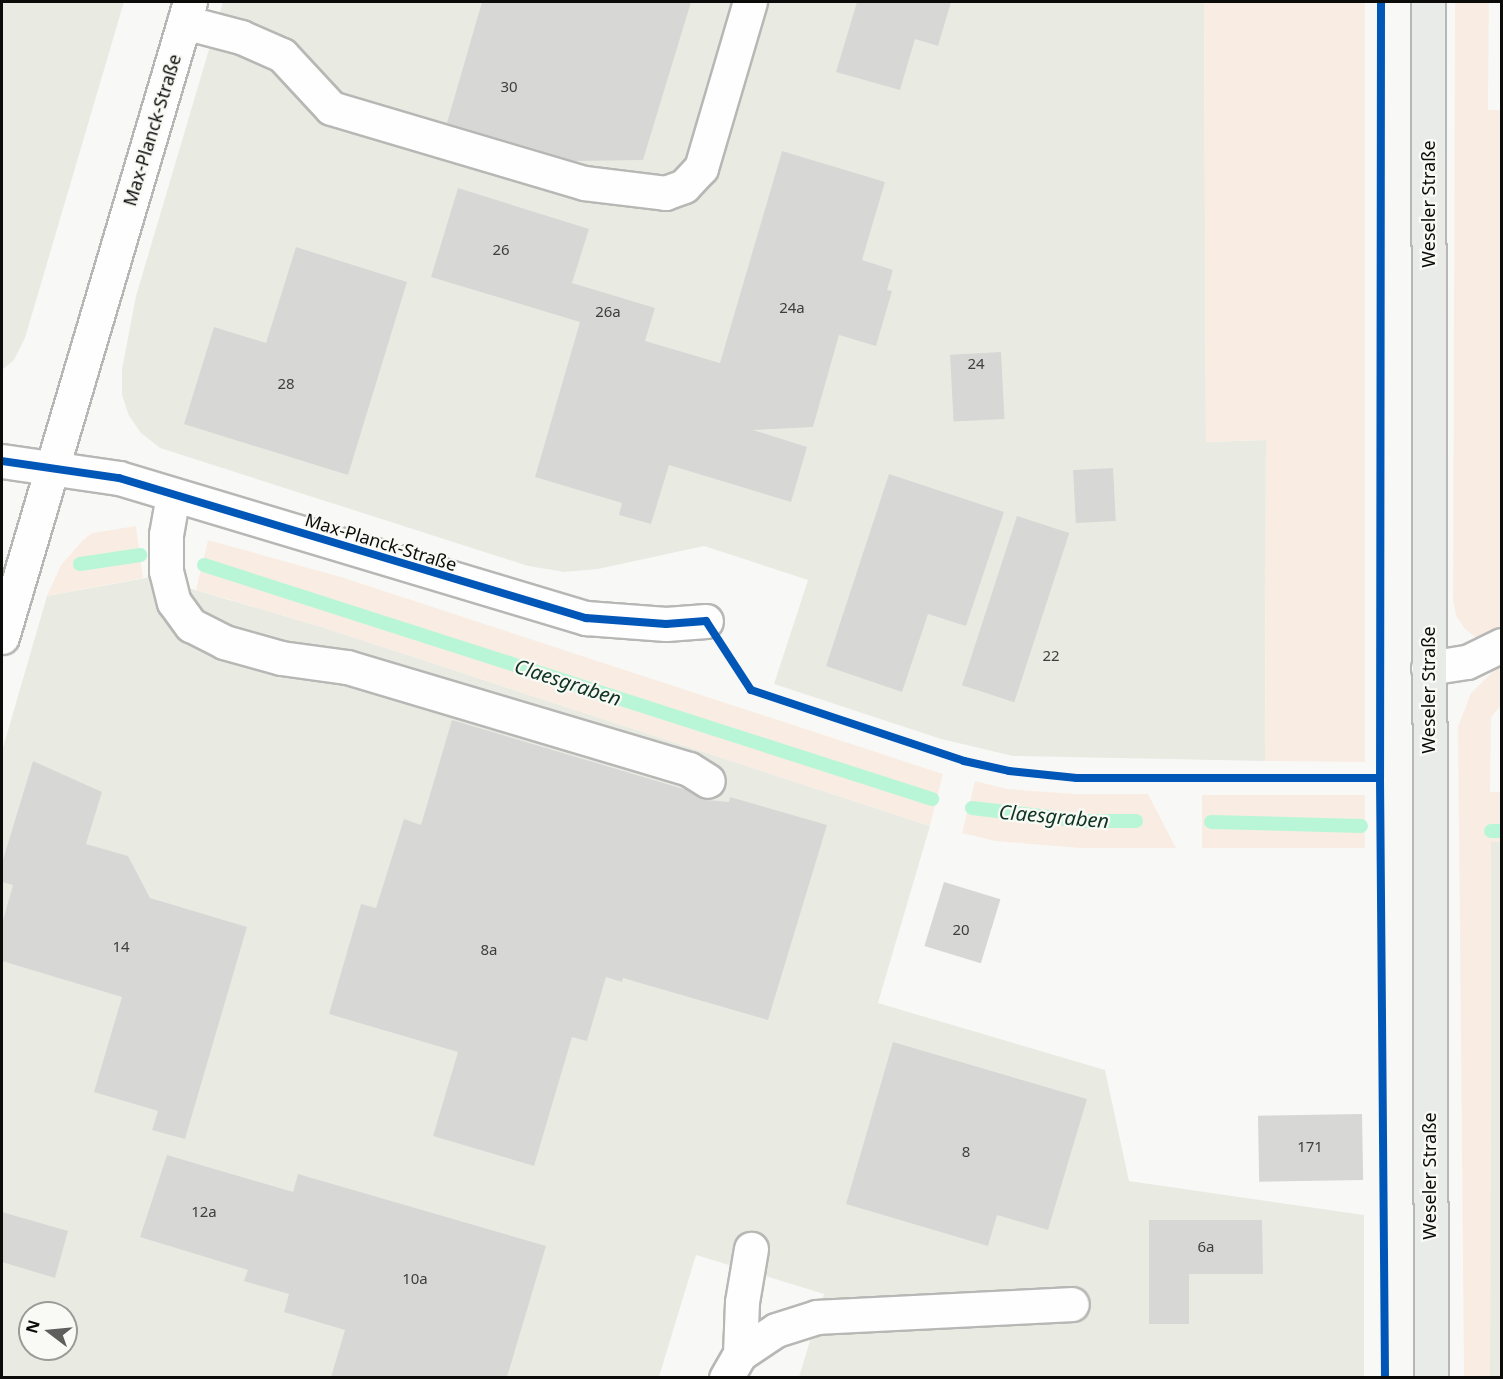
<!DOCTYPE html>
<html>
<head>
<meta charset="utf-8">
<style>
  body { margin:0 }
  #map { position:relative; width:1503px; height:1379px; overflow:hidden; background:#f8f9f6; font-family:"Noto Sans",sans-serif }
  div>[style] { position:absolute }
  .built>* { inset:0; background:#e9ebe3 }
  .green>* { inset:0; background:#f9ede3; transform-origin:0 0 }
  .stream>* { height:14px; margin:-7px; padding:0 7px; transform-origin:7px; border-radius:7px; background:#b9f6d7 }
  .building>* { inset:0; background:#d7d7d6; transform-origin:0 0 }
  .roads { filter:drop-shadow(2px 0 #b7b7b5) drop-shadow(-2px 0 #b7b7b5) drop-shadow(0 2px #b7b7b5) drop-shadow(0 -2px #b7b7b5) }
  .minor>* { height:33px; margin:-16.5px; padding:0 16.5px; transform-origin:16.5px; border-radius:16.5px; background:#fefefe }
  .major>* { height:33px; margin:-16.5px; padding:0 16.5px; transform-origin:16.5px; border-radius:16.5px; background:#e9ebe8 }
  .cycleway>* { height:8px; margin:-4px; padding:0 4px; transform-origin:4px; border-radius:4px; background:#0057b8 }
  span { translate:-50% -50%; white-space:nowrap; text-align:center; line-height:1.15; -webkit-text-stroke:4.5px #f9faf5; paint-order:stroke }
  .number-label { font-size:15px; color:#3e3e3d }
  .number-label span { -webkit-text-stroke-width:0 }
  .street-label { font-size:18px; color:#0b0b0a }
  .water-label { font-size:20px; color:#0e3424; font-style:italic }
  .frame { position:absolute; inset:0; border:3px solid #0b0b0a; pointer-events:none }
  .north { position:absolute; left:18px; top:1301px; width:60px; height:60px; box-sizing:border-box; background:#f9faf5; border:2px solid #9a9a97; border-radius:50%; rotate:286deg; font-size:16px; font-weight:700; line-height:24px; text-align:center; color:#0b0b0a }
  .north::after { content:''; display:block; margin:auto; width:21px; height:27px; background:#5e5e5d; clip-path:polygon(50% 0,100% 100%,50% 72%,0 100%) }
</style>
</head>
<body>
<div id="map">
  <div class="built">
    <div style="clip-path:polygon(2px 2px,124px 2px,25px 338px,14px 360px,2px 370px)"></div>
    <div style="clip-path:polygon(223px 2px,1204px 2px,1206px 442px,1266px 440px,1265px 761px,1013px 756px,941px 739px,774px 684px,808px 580px,704px 546px,598px 569px,564px 572px,528px 566px,160px 448px,141px 433px,129px 416px,122px 395px,122px 369px,136px 296px)"></div>
    <div style="clip-path:polygon(evenodd,151px 577px,322px 627px,930px 826px,878px 1003px,1105px 1070px,1129px 1181px,1364px 1215px,1364px 1377px,799px 1377px,824px 1294px,696px 1255px,659px 1377px,2px 1377px,2px 751px,47px 596px,151px 577px,30px 1313px,66px 1313px,66px 1349px,30px 1349px,30px 1313px)"></div>
    <div style="clip-path:polygon(1491px 842px,1501px 842px,1502px 1377px,1490px 1378px)"></div>
  </div>
  <div class="green">
    <div style="clip-path:polygon(1204px 2px,1365px 2px,1365px 762px,1265px 761px,1266px 440px,1206px 442px)"></div>
    <div style="clip-path:polygon(1455px 2px,1489px 2px,1488px 110px,1501px 110px,1502px 630px,1489px 637px,1475px 637px,1465px 629px,1456px 616px,1453px 601px)"></div>
    <div style="clip-path:polygon(136px 526px,143px 578px,47px 596px,61px 565px,83px 540px,92px 533px)"></div>
    <div style="clip-path:polygon(208px 540px,341px 577px,943px 774px,930px 826px,322px 627px,196px 590px)"></div>
    <div style="clip-path:polygon(1501px 664px,1501px 705px,1491px 718px,1490px 792px,1501px 792px,1502px 842px,1491px 842px,1490px 1377px,1464px 1377px,1458px 727px,1471px 693px)"></div>
    <div style="clip-path:polygon(975px 781px,1007px 789px,1076px 794px,1148px 794px,1176px 848px,1080px 848px,995px 841px,962px 833px)"></div>
    <div style="left:1202px;top:795px;width:163px;height:53px"></div>
  </div>
  <div class="stream">
    <div style="left:80px;top:564px;width:61px;rotate:-8.5deg"></div>
    <div style="left:204px;top:565px;width:765px;rotate:17.82deg"></div>
    <div style="left:972px;top:808px;width:111px;rotate:6.7deg"></div>
    <div style="left:1082px;top:821px;width:54px"></div>
    <div style="left:1211px;top:822px;width:150px;rotate:1.5deg"></div>
    <div style="left:1491px;top:831px;width:11px"></div>
  </div>
  <div class="building">
    <div style="clip-path:polygon(482px 2px,691px 2px,643px 160px,575px 161px,447px 123px)"></div>
    <div style="clip-path:polygon(857px 2px,951px 2px,938px 46px,915px 39px,900px 90px,836px 72px)"></div>
    <div style="clip-path:polygon(782px 151px,885px 182px,862px 260px,893px 270px,887px 290px,892px 291px,876px 346px,839px 335px,813px 427px,753px 430px,807px 447px,791px 502px,669px 465px,651px 524px,619px 515px,622px 503px,535px 477px,580px 322px,431px 277px,458px 188px,589px 229px,572px 283px,655px 308px,645px 341px,720px 363px)"></div>
    <div style="clip-path:polygon(296px 247px,407px 282px,348px 475px,184px 424px,214px 327px,266px 343px)"></div>
    <div style="left:1001px;top:352px;width:67px;height:51px;rotate:87deg"></div>
    <div style="left:1113px;top:468px;width:53px;height:40px;rotate:87deg"></div>
    <div style="clip-path:polygon(889px 474px,1004px 512px,966px 626px,928px 614px,902px 692px,826px 666px)"></div>
    <div style="left:1017px;top:516px;width:55px;height:178px;rotate:18deg"></div>
    <div style="clip-path:polygon(452px 720px,687px 790px,707px 800px,729px 802px,730px 797px,827px 825px,768px 1020px,623px 978px,622px 982px,606px 977px,587px 1041px,572px 1037px,534px 1166px,433px 1136px,458px 1052px,329px 1014px,361px 904px,376px 908px,404px 819px,421px 825px)"></div>
    <div style="clip-path:polygon(33px 761px,102px 792px,86px 844px,128px 856px,150px 898px,247px 927px,185px 1139px,152px 1130px,158px 1111px,94px 1092px,122px 997px,2px 961px,2px 924px,13px 885px,2px 882px,2px 863px)"></div>
    <div style="left:944px;top:882px;width:59px;height:67px;rotate:17deg"></div>
    <div style="clip-path:polygon(893px 1042px,1087px 1099px,1048px 1230px,997px 1215px,988px 1246px,846px 1204px)"></div>
    <div style="left:1362px;top:1114px;width:66px;height:104px;rotate:89deg"></div>
    <div style="clip-path:polygon(167px 1155px,293px 1192px,298px 1174px,546px 1246px,507px 1377px,331px 1377px,345px 1330px,284px 1312px,289px 1294px,244px 1281px,248px 1270px,140px 1237px)"></div>
    <div style="clip-path:polygon(2px 1212px,68px 1231px,55px 1278px,2px 1262px)"></div>
    <div style="clip-path:polygon(1149px 1220px,1262px 1220px,1263px 1274px,1189px 1274px,1189px 1324px,1149px 1324px)"></div>
  </div>
  <div class="roads">
    <div class="minor">
      <div style="left:184px;top:22px;width:59px;rotate:14.7deg"></div>
      <div style="left:241px;top:37px;width:45px;rotate:23.7deg"></div>
      <div style="left:282px;top:55px;width:72px;rotate:47.2deg"></div>
      <div style="left:331px;top:108px;width:264px;rotate:16.5deg"></div>
      <div style="left:584px;top:183px;width:82px;rotate:7deg"></div>
      <div style="left:665px;top:193px;width:20px;rotate:-20deg"></div>
      <div style="left:684px;top:186px;width:25px;rotate:-47deg"></div>
      <div style="left:701px;top:168px;width:173px;rotate:-73.6deg"></div>
      <div style="left:2px;top:461px;width:118px;rotate:8.3deg"></div>
      <div style="left:119px;top:478px;width:488px;rotate:16.7deg"></div>
      <div style="left:586px;top:618px;width:80px;rotate:4.3deg"></div>
      <div style="left:666px;top:624px;width:40px;rotate:-4.3deg"></div>
      <div style="left:173px;top:495px;width:40px;rotate:100deg"></div>
      <div style="left:166px;top:534px;width:37px;rotate:90deg"></div>
      <div style="left:166px;top:571px;width:32px;rotate:76deg"></div>
      <div style="left:174px;top:602px;width:29px;rotate:54deg"></div>
      <div style="left:191px;top:625px;width:37px;rotate:27deg"></div>
      <div style="left:224px;top:642px;width:59px;rotate:15.7deg"></div>
      <div style="left:281px;top:658px;width:67px;rotate:7.8deg"></div>
      <div style="left:347px;top:667px;width:357px;rotate:16.6deg"></div>
      <div style="left:689px;top:769px;width:22px;rotate:32deg"></div>
      <div style="left:2px;top:637px;width:662px;rotate:-73.51deg"></div>
      <div style="left:1428px;top:668px;width:39px;rotate:-9deg"></div>
      <div style="left:1467px;top:662px;width:39px;rotate:-26deg"></div>
      <div style="left:740px;top:1354px;width:52px;rotate:-87.8deg"></div>
      <div style="left:742px;top:1302px;width:54px;rotate:-80.4deg"></div>
      <div style="left:726px;top:1378px;width:28px;rotate:-60deg"></div>
      <div style="left:740px;top:1354px;width:43px;rotate:-33.7deg"></div>
      <div style="left:776px;top:1330px;width:43px;rotate:-17.6deg"></div>
      <div style="left:817px;top:1317px;width:255px;rotate:-2.9deg"></div>
    </div>
    <div class="major">
      <div style="left:1428px;top:2px;width:1376px;rotate:89.88deg"></div>
    </div>
  </div>
  <div class="cycleway">
    <div style="left:1381px;top:2px;width:776px;rotate:90.07deg"></div>
    <div style="left:1380px;top:778px;width:600px;rotate:89.52deg"></div>
    <div style="left:2px;top:461px;width:118px;rotate:8.3deg"></div>
    <div style="left:119px;top:478px;width:488px;rotate:16.7deg"></div>
    <div style="left:586px;top:618px;width:80px;rotate:4.3deg"></div>
    <div style="left:666px;top:624px;width:40px;rotate:-4.3deg"></div>
    <div style="left:706px;top:621px;width:82px;rotate:56.9deg"></div>
    <div style="left:751px;top:690px;width:225px;rotate:18.4deg"></div>
    <div style="left:964px;top:761px;width:46px;rotate:12.5deg"></div>
    <div style="left:1009px;top:771px;width:68px;rotate:5.9deg"></div>
    <div style="left:1077px;top:778px;width:303px"></div>
  </div>
  <div class="number-label">
    <span style="left:509px;top:87px">30</span>
    <span style="left:501px;top:250px">26</span>
    <span style="left:792px;top:308px">24a</span>
    <span style="left:608px;top:312px">26a</span>
    <span style="left:976px;top:364px">24</span>
    <span style="left:286px;top:384px">28</span>
    <span style="left:1051px;top:656px">22</span>
    <span style="left:961px;top:930px">20</span>
    <span style="left:121px;top:947px">14</span>
    <span style="left:489px;top:950px">8a</span>
    <span style="left:1310px;top:1147px">171</span>
    <span style="left:966px;top:1152px">8</span>
    <span style="left:204px;top:1212px">12a</span>
    <span style="left:1206px;top:1247px">6a</span>
    <span style="left:415px;top:1279px">10a</span>
  </div>
  <div class="street-label">
    <span style="left:152px;top:130px;rotate:-73deg">Max-Planck-Straße</span>
    <span style="left:1428px;top:204px;rotate:-90deg">Weseler Straße</span>
    <span style="left:381px;top:542px;rotate:17deg">Max-Planck-Straße</span>
    <span style="left:1428px;top:690px;rotate:-90deg">Weseler Straße</span>
    <span style="left:1429px;top:1176px;rotate:-90deg">Weseler Straße</span>
  </div>
  <div class="water-label">
    <span style="left:568px;top:682px;rotate:18deg">Claesgraben</span>
    <span style="left:1054px;top:816px;rotate:5deg">Claesgraben</span>
  </div>
  <div class="frame"></div>
  <div class="north">N</div>
</div>
</body>
</html>
